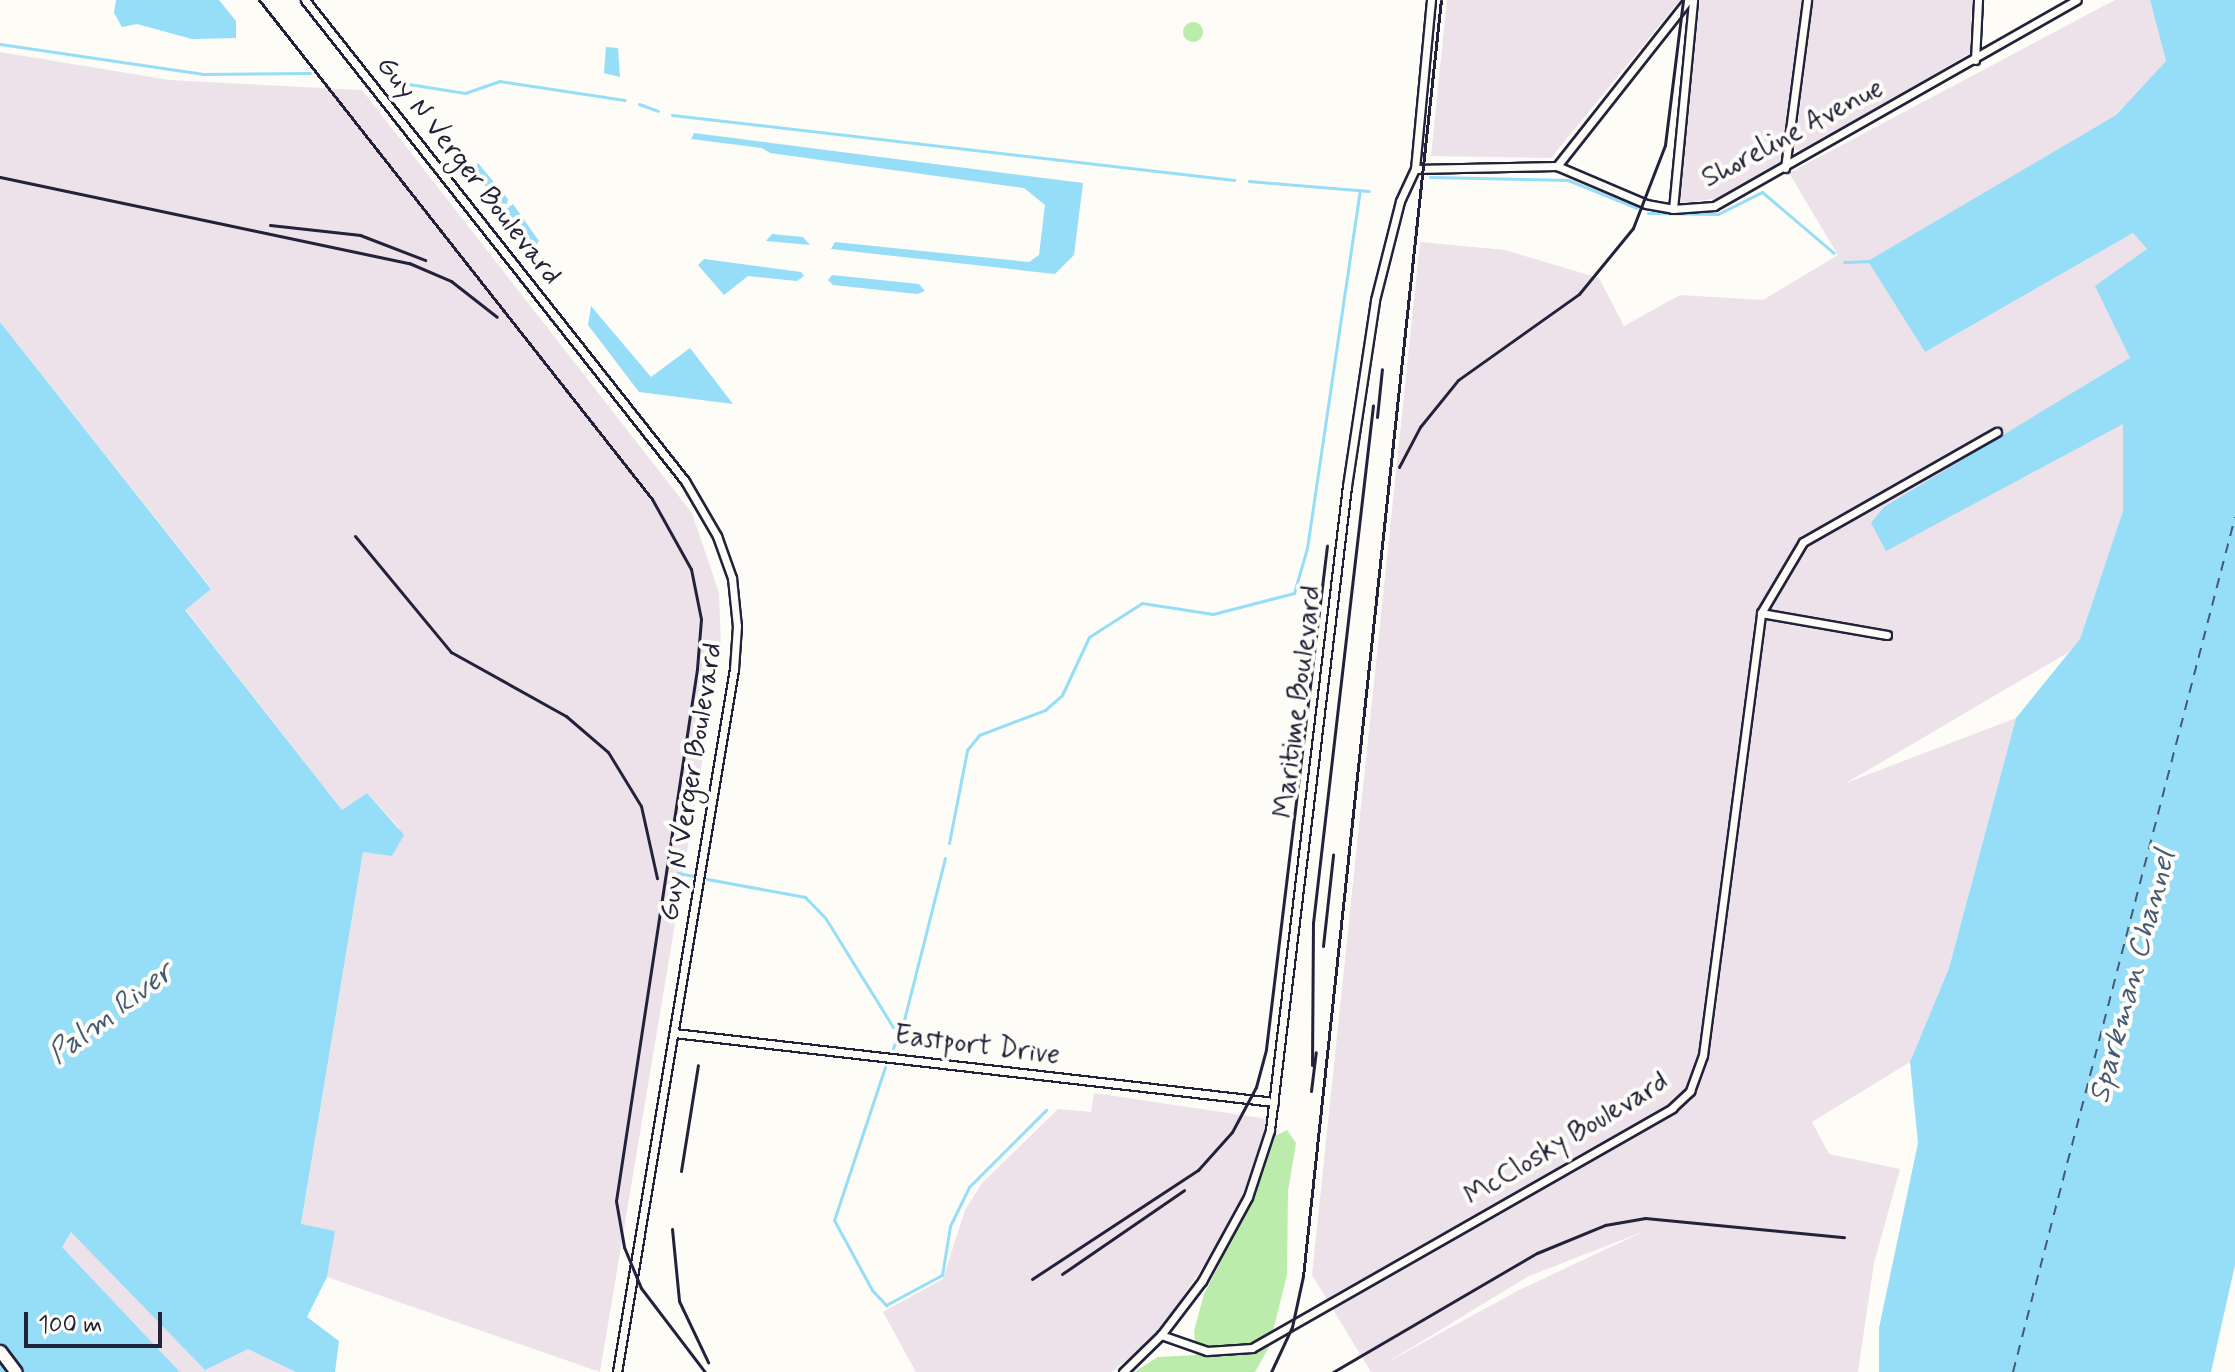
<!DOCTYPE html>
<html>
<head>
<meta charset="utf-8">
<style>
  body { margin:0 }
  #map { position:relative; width:2235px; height:1372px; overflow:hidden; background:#fdfcf7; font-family:Mynerve,sans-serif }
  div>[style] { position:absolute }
  .built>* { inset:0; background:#ede2ea }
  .green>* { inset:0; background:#bcecab }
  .round { border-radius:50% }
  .water>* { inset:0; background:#96ddf8 }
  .stream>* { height:3px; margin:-1.5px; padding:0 1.5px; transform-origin:1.5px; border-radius:1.5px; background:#96ddf8 }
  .ferry>* { height:2px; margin-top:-1px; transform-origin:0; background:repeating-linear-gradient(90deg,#455a74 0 10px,transparent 0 18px) }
  .roads { filter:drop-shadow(2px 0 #22223b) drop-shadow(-2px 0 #22223b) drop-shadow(0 2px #22223b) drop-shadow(0 -2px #22223b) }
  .minor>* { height:7px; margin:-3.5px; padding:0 3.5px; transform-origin:3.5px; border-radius:3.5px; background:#fdfcf7 }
  .primary>* { height:11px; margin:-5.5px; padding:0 5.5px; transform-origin:5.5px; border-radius:5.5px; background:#fdfcf7 }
  .rail>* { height:3px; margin:-1.5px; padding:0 1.5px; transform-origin:1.5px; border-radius:1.5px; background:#22223b }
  span { translate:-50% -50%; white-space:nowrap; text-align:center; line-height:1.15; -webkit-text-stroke:8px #fdfcf7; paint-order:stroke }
  .street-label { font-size:28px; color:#22223b }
  .water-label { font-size:30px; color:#455a74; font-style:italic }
  .scale { position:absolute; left:24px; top:1312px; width:138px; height:36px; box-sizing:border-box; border:4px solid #22223b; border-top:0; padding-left:10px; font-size:24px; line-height:28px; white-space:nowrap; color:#22223b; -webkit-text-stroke:6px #fdfcf7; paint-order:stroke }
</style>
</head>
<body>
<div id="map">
  <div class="built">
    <div style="clip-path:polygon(1447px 0,1680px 0,1551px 158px,1431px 156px)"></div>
    <div style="clip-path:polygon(1700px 0,1802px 0,1780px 164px,1719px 198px,1685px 203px,1678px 202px)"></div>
    <div style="clip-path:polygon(1812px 0,1972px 0,1970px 53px,1805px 151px,1795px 150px)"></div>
    <div style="clip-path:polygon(evenodd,2115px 0,2150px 0,2166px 61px,2116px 115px,1869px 261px,1925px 352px,2133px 233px,2147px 249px,2123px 423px,2123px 511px,2080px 639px,2069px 652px,1846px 783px,2016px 718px,1949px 968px,1910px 1062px,1812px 1122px,1829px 1154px,1900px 1169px,1874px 1263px,1858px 1372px,1371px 1372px,1312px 1275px,1420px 242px,1505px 250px,1599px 278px,1624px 326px,1680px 295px,1763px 300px,1838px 255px,1789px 173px,2115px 0,1645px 1231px,1519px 1290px,1386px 1363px,1529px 1276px,1645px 1231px)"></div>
    <div style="clip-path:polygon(0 52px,169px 80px,362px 90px,692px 513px,719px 593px,721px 649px,600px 1372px,327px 1277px,334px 1231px,301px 1225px,363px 852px,399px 828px,367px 793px,342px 810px,185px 609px,211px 588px,0 322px)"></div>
    <div style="clip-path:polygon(1094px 1093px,1268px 1119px,1235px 1220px,1157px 1334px,1112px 1372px,916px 1372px,883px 1312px,943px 1279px,965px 1210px,982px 1183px,1058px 1109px,1091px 1112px)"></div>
    <div style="clip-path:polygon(71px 1231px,205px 1370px,248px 1348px,296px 1372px,180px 1372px,61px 1246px)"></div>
  </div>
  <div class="green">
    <div class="round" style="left:1183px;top:22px;width:20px;height:20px"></div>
    <div style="clip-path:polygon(1287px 1130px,1296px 1143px,1288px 1191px,1287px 1275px,1269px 1347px,1255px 1372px,1134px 1372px,1158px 1357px,1196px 1355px,1194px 1331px,1204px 1294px,1248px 1209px,1273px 1137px)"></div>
  </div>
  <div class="water">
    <div style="clip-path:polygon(116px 0,219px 0,236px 21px,236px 38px,192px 39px,137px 24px,122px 27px,114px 13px)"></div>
    <div style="clip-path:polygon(2150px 0,2235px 0,2235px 1265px,2211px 1372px,1879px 1372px,1879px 1328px,1918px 1143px,1910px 1062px,1949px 968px,2016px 718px,2080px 639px,2123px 511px,2123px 424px,1886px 551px,1871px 523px,1884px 507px,2130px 358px,2095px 286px,2147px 249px,2133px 233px,1925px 352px,1868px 261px,2116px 115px,2166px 61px)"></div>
    <div style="clip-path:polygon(606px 47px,618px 48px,620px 77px,604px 73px)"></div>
    <div style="clip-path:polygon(694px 133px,1083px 183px,1074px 255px,1055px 274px,831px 249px,835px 242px,1029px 262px,1039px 255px,1045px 205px,1024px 188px,770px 153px,762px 148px,691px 139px)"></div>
    <div style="clip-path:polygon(478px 163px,508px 199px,507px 204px,498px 203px,473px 170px)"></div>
    <div style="clip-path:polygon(513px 204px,539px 241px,535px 246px,505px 210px)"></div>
    <div style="clip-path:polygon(772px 234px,803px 237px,810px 245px,766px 241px)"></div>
    <div style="clip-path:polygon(704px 259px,801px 272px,804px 276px,797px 281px,748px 276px,724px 295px,698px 265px)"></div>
    <div style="clip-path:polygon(832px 275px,919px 284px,925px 291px,917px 294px,833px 285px,828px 280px)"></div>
    <div style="clip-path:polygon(591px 306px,651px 377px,690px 348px,733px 404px,639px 392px,588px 325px)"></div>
    <div style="clip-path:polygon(0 322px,211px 589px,185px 610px,342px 810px,367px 793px,404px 835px,392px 856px,363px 852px,301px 1224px,335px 1231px,327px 1277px,307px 1317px,339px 1341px,335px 1372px,296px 1372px,248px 1349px,205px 1370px,71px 1232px,62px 1247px,180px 1372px,0 1372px)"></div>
  </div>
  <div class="stream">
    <div style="left:0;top:44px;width:204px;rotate:8.4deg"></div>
    <div style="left:202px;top:74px;width:108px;rotate:-0.5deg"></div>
    <div style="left:396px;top:82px;width:70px;rotate:9.1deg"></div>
    <div style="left:465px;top:93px;width:36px;rotate:-19deg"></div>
    <div style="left:499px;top:81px;width:127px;rotate:8.6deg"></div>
    <div style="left:639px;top:104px;width:20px;rotate:20deg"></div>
    <div style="left:672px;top:115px;width:566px;rotate:6.6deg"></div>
    <div style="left:1430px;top:177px;width:138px;rotate:1.2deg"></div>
    <div style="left:1568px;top:180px;width:74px;rotate:22.1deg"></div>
    <div style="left:1249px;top:181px;width:120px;rotate:4.8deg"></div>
    <div style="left:1648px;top:213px;width:70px;rotate:0.8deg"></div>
    <div style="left:1718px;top:214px;width:49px;rotate:-26.6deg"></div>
    <div style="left:1762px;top:192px;width:94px;rotate:40.3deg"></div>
    <div style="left:1844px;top:262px;width:28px;rotate:-2deg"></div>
    <div style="left:949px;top:843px;width:95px;rotate:-79deg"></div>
    <div style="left:967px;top:750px;width:19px;rotate:-51deg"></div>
    <div style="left:979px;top:735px;width:71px;rotate:-20.7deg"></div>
    <div style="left:1045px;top:710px;width:23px;rotate:-41deg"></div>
    <div style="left:1062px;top:695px;width:64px;rotate:-65deg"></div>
    <div style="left:1089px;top:637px;width:63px;rotate:-32.7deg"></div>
    <div style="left:1142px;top:603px;width:72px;rotate:8.8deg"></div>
    <div style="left:1213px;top:614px;width:84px;rotate:-14.5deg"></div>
    <div style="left:1294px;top:593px;width:47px;rotate:-73.9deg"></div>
    <div style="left:1307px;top:548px;width:362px;rotate:-81.6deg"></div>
    <div style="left:678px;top:873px;width:15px;rotate:11deg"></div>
    <div style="left:707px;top:879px;width:100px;rotate:10.4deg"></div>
    <div style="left:805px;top:897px;width:30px;rotate:46deg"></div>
    <div style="left:826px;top:919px;width:127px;rotate:58.2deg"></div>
    <div style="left:893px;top:1027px;width:13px;rotate:-32deg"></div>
    <div style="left:904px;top:1020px;width:167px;rotate:-75.8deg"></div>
    <div style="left:893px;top:1048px;width:28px;rotate:-69deg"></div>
    <div style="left:885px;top:1067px;width:161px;rotate:108.4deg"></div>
    <div style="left:834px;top:1220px;width:80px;rotate:61.5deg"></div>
    <div style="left:872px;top:1290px;width:21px;rotate:47deg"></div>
    <div style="left:886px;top:1305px;width:64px;rotate:-28.2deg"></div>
    <div style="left:942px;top:1275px;width:50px;rotate:-80.7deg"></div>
    <div style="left:950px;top:1226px;width:43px;rotate:-64deg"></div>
    <div style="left:969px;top:1187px;width:109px;rotate:-45deg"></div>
  </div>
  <div class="ferry">
    <div style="left:2013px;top:1372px;width:883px;rotate:-75.44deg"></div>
  </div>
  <div class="roads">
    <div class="minor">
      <div style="left:305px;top:0;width:613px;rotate:51.69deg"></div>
      <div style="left:685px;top:481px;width:64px;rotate:59.8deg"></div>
      <div style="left:717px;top:536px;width:45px;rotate:70.3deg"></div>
      <div style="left:732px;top:578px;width:48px;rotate:84.1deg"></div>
      <div style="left:737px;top:626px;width:43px;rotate:94deg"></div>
      <div style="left:734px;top:669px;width:713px;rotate:99.45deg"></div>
      <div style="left:1975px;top:60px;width:60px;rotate:-87.1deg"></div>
      <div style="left:1557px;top:166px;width:211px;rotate:-51.7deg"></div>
      <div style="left:1785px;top:168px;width:169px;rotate:-82.5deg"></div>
      <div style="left:1415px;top:169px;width:142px;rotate:-1.2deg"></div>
      <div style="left:1557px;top:166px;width:97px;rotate:23.1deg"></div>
      <div style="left:1646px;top:204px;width:27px;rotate:10deg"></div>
      <div style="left:1673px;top:209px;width:41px;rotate:-4.2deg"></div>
      <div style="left:1714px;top:206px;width:417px;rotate:-29.6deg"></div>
      <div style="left:1673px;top:209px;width:210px;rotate:-84.5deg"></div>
      <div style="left:1887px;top:635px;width:128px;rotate:-170.1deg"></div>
      <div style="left:1761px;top:613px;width:82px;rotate:-59.4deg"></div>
      <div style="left:1803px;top:542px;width:223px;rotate:-29.6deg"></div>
      <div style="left:674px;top:1033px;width:604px;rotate:6.56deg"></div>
      <div style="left:1161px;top:1335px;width:49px;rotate:19.2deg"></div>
      <div style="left:1207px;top:1351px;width:45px;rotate:-3.8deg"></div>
      <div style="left:1252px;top:1348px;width:484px;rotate:-29.7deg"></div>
      <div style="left:1672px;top:1108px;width:25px;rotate:-43deg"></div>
      <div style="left:1690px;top:1091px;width:38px;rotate:-70deg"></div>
      <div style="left:1703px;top:1055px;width:446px;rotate:-82.5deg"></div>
      <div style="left:1123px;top:1372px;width:53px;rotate:-44.2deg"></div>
      <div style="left:1161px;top:1335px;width:68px;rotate:-52.8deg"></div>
      <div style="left:1202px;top:1281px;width:96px;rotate:-61.3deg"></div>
      <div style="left:1248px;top:1197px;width:71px;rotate:-71.8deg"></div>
      <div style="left:1270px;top:1130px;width:649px;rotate:-83.18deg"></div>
      <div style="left:1347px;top:486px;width:188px;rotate:-81.4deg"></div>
      <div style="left:1375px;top:300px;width:102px;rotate:-75.8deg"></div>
      <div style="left:1400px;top:201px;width:35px;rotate:-65deg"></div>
      <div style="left:1415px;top:169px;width:170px;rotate:-84.6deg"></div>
    </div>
    <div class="primary">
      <div style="left:0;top:1351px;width:26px;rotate:53deg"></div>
    </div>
  </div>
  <div class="rail">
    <div style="left:259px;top:0;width:635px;rotate:51.78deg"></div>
    <div style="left:652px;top:499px;width:80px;rotate:60.9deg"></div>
    <div style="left:691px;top:569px;width:51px;rotate:78.7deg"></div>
    <div style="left:701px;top:619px;width:50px;rotate:94.6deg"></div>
    <div style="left:697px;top:669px;width:538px;rotate:98.66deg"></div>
    <div style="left:616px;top:1201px;width:47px;rotate:80.1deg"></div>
    <div style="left:624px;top:1247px;width:44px;rotate:67.5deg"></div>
    <div style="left:641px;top:1288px;width:106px;rotate:52.7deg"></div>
    <div style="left:0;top:177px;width:418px;rotate:11.9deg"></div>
    <div style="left:409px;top:263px;width:46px;rotate:23.2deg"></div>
    <div style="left:451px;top:281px;width:58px;rotate:38deg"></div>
    <div style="left:270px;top:225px;width:91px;rotate:6.3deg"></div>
    <div style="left:360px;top:235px;width:70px;rotate:21deg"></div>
    <div style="left:1377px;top:417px;width:48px;rotate:-84.1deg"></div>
    <div style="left:1399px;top:467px;width:45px;rotate:-62.3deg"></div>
    <div style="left:1420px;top:427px;width:60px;rotate:-51deg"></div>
    <div style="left:1458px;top:380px;width:148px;rotate:-35.4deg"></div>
    <div style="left:1579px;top:294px;width:85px;rotate:-50.7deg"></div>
    <div style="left:1633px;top:228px;width:89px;rotate:-68.9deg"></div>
    <div style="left:1665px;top:145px;width:146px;rotate:-82.9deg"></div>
    <div style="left:355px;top:536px;width:151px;rotate:50.4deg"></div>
    <div style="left:451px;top:652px;width:132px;rotate:29.1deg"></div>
    <div style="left:566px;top:716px;width:55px;rotate:40.6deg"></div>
    <div style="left:608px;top:752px;width:63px;rotate:58.6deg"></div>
    <div style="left:641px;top:806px;width:74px;rotate:77.5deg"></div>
    <div style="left:1323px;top:946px;width:92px;rotate:-83.7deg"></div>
    <div style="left:1312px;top:1065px;width:142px;rotate:-89.6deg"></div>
    <div style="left:1313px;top:923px;width:521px;rotate:-83.39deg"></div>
    <div style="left:1311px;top:1091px;width:39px;rotate:-83deg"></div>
    <div style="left:681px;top:1171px;width:107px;rotate:-80.9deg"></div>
    <div style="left:672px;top:1229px;width:72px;rotate:84.4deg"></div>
    <div style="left:679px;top:1301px;width:68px;rotate:64.6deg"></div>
    <div style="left:1062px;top:1274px;width:148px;rotate:-34.5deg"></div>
    <div style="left:1032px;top:1279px;width:199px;rotate:-33.3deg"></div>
    <div style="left:1198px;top:1170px;width:51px;rotate:-48.2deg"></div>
    <div style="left:1232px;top:1132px;width:51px;rotate:-61.9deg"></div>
    <div style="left:1256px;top:1087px;width:39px;rotate:-75deg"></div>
    <div style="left:1266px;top:1049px;width:507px;rotate:-83.09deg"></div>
    <div style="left:1271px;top:1372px;width:50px;rotate:-65deg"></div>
    <div style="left:1292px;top:1327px;width:52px;rotate:-77.8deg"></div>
    <div style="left:1303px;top:1276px;width:1283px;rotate:-83.83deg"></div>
    <div style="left:1333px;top:1372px;width:236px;rotate:-30.3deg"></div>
    <div style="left:1537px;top:1253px;width:74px;rotate:-22.4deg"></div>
    <div style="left:1605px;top:1225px;width:41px;rotate:-9.9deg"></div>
    <div style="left:1645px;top:1218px;width:200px;rotate:5.5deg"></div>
  </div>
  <div class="street-label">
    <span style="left:1793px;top:134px;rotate:-28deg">Shoreline Avenue</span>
    <span style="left:468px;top:171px;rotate:52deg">Guy N Verger Boulevard</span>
    <span style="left:1299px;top:702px;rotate:-83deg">Maritime Boulevard</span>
    <span style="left:692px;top:782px;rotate:-81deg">Guy N Verger Boulevard</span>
    <span style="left:977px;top:1046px;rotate:7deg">Eastport Drive</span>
    <span style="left:1567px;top:1140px;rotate:-31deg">McClosky Boulevard</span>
  </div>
  <div class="water-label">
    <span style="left:2133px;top:977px;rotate:-75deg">Sparkman Channel</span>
    <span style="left:111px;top:1014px;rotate:-37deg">Palm River</span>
  </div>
  <div class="scale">100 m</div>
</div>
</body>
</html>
